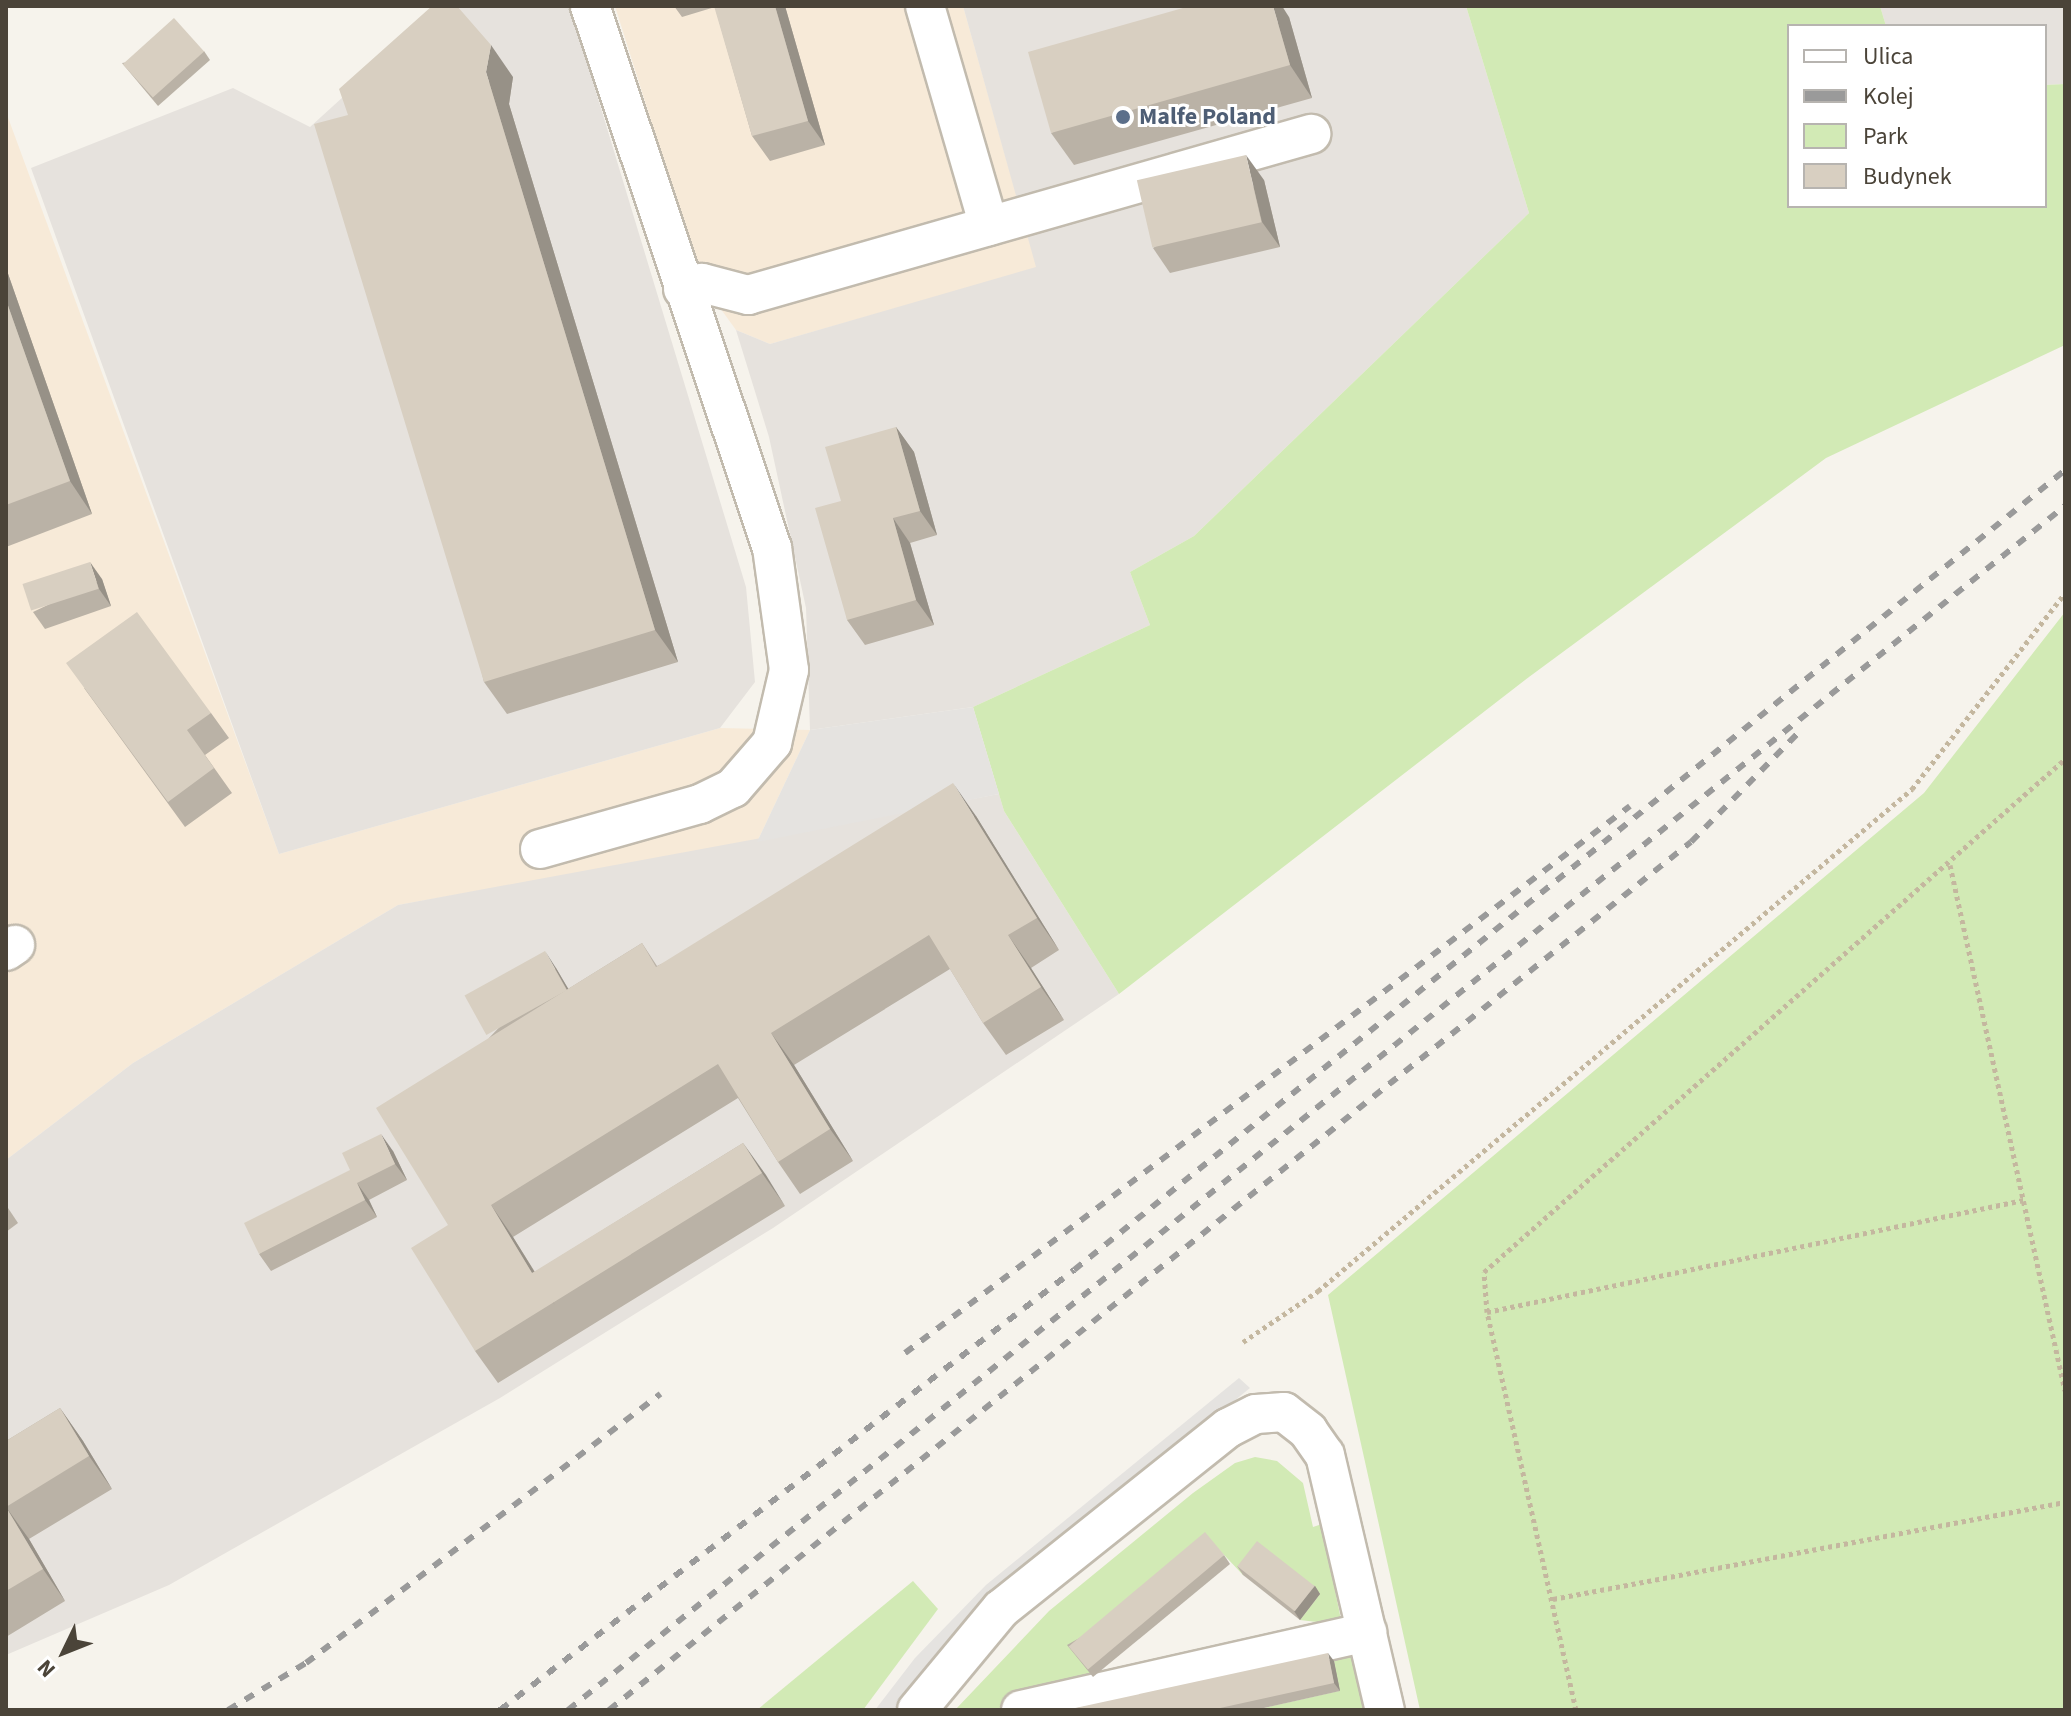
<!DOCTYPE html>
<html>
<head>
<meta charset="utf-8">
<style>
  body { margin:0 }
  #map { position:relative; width:2071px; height:1716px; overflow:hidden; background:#f6f3ec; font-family:"Source Sans 3",sans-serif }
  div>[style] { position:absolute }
  .commercial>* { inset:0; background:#f7ead8 }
  .industrial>* { inset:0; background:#e6e2dd }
  .green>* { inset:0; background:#d2eab5 }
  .parking>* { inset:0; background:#e5e3e0 }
  .path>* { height:5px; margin-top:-2.5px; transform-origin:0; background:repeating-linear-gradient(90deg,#c4b79f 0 4px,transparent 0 8px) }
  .roads { filter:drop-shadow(2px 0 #c2bbae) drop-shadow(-2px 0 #c2bbae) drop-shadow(0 2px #c2bbae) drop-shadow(0 -2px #c2bbae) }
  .minor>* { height:38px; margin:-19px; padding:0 19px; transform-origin:19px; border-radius:19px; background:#fff }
  .rail>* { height:6px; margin-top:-3px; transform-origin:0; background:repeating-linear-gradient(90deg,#9a9a9a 0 10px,transparent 0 20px) }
  .wall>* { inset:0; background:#bab2a6 }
  .shaded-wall>* { inset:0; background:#979187 }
  .building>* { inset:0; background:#d8cfc1; transform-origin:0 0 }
  .dots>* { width:22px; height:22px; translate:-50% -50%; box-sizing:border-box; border:4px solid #fff; border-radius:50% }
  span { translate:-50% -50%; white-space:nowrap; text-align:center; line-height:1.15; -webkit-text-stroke:6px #fff; paint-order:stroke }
  .service-label { font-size:24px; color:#4e5e75; font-weight:700 }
  .left { translate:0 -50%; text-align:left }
  .frame { position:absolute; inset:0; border:8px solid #4b4439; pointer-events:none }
  .legend { position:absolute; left:1787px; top:24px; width:260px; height:184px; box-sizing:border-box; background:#fff; border:2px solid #b7b4b0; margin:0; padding:10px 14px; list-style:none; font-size:24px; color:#4b4439 }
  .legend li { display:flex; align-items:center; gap:16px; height:40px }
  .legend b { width:40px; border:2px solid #b7b4b0 }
  .north { position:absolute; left:24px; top:1612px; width:80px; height:80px; -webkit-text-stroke:6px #fff; paint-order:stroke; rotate:227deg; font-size:22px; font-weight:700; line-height:32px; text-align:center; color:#4b4439 }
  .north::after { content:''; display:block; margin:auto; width:28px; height:36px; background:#4b4439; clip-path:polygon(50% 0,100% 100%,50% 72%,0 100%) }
</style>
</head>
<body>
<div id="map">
  <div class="commercial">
    <div style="clip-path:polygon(615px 6px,963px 6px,1037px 268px,770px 344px,736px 330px,702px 283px)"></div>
    <div style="clip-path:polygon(6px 112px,279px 854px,720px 728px,810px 730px,757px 842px,398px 905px,133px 1063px,6px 1160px)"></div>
  </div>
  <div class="industrial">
    <div style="clip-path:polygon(443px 6px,570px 6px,746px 587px,755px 682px,720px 728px,279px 854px,31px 168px,233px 88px,310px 127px)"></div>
    <div style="clip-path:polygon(963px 6px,1466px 6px,1529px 213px,1194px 536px,1130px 572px,1150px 625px,973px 707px,810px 730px,806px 608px,769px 437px,736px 330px,770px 344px,1036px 267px)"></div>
    <div style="clip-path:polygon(1880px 6px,2065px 6px,2065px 84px,2045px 85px,2045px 26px,1886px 26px)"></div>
    <div style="clip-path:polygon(999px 794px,1004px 811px,1119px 994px,773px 1228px,500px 1398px,169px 1585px,6px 1655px,6px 1160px,133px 1063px,398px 905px)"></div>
  </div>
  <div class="green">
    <div style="clip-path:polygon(1466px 6px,1880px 6px,1886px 26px,1789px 26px,1789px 206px,2045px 206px,2045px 85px,2065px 84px,2065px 345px,1826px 458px,1529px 677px,1119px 994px,1004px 811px,973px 707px,1150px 625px,1130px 572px,1194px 536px,1529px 213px)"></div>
    <div style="clip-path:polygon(2065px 612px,2065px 1710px,1420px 1710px,1328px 1295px,1924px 793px)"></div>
    <div style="clip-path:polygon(1255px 1457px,1277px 1461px,1303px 1483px,1313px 1527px,1322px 1524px,1342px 1625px,1300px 1620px,1320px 1594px,1243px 1575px,1210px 1540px,1093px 1677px,993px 1710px,955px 1710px,1049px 1611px,1193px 1493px,1235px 1463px)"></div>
    <div style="clip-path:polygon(913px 1581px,938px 1609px,863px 1710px,757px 1710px)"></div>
    <div style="clip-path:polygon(1353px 1655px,1366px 1710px,1255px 1710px,1339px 1691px,1334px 1661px)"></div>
  </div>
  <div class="parking">
    <div style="clip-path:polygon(973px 707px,999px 794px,757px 842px,810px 730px)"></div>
    <div style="clip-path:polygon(1239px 1378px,1250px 1388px,1020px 1575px,895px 1710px,875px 1710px,915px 1658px,986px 1585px)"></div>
  </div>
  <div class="path">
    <div style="left:1950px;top:865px;width:538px;rotate:77.67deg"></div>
    <div style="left:1487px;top:1312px;width:548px;rotate:-11.8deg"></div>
    <div style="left:1243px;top:1342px;width:91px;rotate:-34.2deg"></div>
    <div style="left:1318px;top:1291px;width:778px;rotate:-40.2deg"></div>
    <div style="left:1912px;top:789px;width:249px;rotate:-52deg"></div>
    <div style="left:1553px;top:1599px;width:521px;rotate:-10.73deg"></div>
    <div style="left:1576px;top:1710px;width:408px;rotate:-102.6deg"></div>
    <div style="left:1487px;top:1312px;width:40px;rotate:-94.3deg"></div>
    <div style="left:1484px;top:1272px;width:775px;rotate:-41.44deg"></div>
  </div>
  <div class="roads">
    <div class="minor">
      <div style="left:925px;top:6px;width:229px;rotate:73.8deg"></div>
      <div style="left:683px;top:289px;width:20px;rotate:-18deg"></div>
      <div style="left:702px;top:283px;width:48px;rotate:14.6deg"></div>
      <div style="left:748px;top:295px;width:586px;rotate:-15.96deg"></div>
      <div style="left:540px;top:849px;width:166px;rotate:-15.7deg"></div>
      <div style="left:700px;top:804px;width:37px;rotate:-26deg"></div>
      <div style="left:733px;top:788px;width:60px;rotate:-49.1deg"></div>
      <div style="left:772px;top:743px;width:75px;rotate:-76.9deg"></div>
      <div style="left:789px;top:670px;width:123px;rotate:-97.9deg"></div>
      <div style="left:772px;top:548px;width:572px;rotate:-108.56deg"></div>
      <div style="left:6px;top:951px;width:11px;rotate:-34deg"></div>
      <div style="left:917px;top:1710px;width:131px;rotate:-50.3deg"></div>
      <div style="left:1001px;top:1609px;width:290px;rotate:-38.6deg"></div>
      <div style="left:1228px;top:1428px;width:31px;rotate:-27deg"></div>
      <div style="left:1256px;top:1414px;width:28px;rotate:-4deg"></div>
      <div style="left:1284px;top:1412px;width:31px;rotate:38deg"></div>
      <div style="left:1308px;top:1431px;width:29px;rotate:55deg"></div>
      <div style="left:1325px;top:1455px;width:262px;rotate:76.8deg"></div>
      <div style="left:1021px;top:1710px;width:355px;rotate:-12.7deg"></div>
    </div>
  </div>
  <div class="rail">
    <div style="left:905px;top:1353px;width:908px;rotate:-37.03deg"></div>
    <div style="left:228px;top:1710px;width:91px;rotate:-31.1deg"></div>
    <div style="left:306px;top:1663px;width:445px;rotate:-37.2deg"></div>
    <div style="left:500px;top:1710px;width:723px;rotate:-37.47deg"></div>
    <div style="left:1074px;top:1270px;width:1274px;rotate:-38.91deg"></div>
    <div style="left:568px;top:1710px;width:1921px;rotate:-38.81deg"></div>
    <div style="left:609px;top:1710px;width:1387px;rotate:-38.74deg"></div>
    <div style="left:1691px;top:842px;width:153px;rotate:-45.5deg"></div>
  </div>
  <div class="wall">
    <div style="clip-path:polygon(674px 6px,785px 6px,825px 145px,770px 161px,752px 136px,715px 7px,682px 17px)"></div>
    <div style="clip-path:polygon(1289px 17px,1312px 98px,1074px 165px,1051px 133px)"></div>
    <div style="clip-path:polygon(204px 51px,210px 60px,158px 106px,122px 63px)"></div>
    <div style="clip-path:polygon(513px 77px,509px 104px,678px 662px,507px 714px,484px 682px,348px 115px)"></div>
    <div style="clip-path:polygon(1264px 180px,1280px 247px,1170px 273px,1153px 248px)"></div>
    <div style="clip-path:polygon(6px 268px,92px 514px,6px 547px)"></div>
    <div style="clip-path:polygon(896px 427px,914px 452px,937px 535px,910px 543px,934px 625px,865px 645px,847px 620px,841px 501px)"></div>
    <div style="clip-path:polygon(102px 579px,111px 606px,45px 629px,33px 612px)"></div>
    <div style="clip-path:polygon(84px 688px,211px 713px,229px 738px,205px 755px,232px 793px,185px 827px)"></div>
    <div style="clip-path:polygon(976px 816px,1059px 950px,1031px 968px,1064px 1020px,1006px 1055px,983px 1023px,950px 969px,794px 1065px,853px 1161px,800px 1194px,778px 1162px,738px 1098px,513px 1237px,535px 1272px,743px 1143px,785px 1206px,498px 1383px,475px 1351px,448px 1225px,489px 1038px,556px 968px,568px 989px,642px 943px,657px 966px)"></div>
    <div style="clip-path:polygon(393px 1151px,407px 1180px,369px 1200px,377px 1217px,271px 1271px,259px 1254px)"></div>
    <div style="clip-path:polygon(6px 1205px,18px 1223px,6px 1232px)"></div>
    <div style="clip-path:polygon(60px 1408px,83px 1441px,112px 1489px,29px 1539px,65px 1601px,6px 1637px,6px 1441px)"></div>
    <div style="clip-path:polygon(1224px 1555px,1230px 1564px,1093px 1677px,1067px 1645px)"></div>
    <div style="clip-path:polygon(1237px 1566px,1315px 1586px,1320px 1594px,1300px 1620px,1243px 1575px)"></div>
    <div style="clip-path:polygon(1334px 1661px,1340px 1691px,1255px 1710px,1066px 1710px)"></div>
  </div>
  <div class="shaded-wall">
    <div style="clip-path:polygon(775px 6px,785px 6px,825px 145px,808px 121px)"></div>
    <div style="clip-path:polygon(1273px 6px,1282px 6px,1289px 17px,1312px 98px,1290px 65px)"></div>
    <div style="clip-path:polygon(491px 45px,513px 77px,509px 104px,678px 662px,655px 630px,486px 72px)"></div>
    <div style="clip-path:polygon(1246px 155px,1264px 180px,1280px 247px,1262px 222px)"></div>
    <div style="clip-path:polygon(6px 268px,92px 514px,70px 481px,6px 300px)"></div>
    <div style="clip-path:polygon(896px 427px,914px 452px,937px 535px,920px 511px)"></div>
    <div style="clip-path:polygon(893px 518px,910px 543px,934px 625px,916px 600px)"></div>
    <div style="clip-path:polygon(90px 562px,102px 579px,111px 606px,99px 589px)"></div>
    <div style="clip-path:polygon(953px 783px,976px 816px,1059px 950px,1037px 918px)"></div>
    <div style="clip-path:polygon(1008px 935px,1031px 968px,1064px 1020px,1041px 987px)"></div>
    <div style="clip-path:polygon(545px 951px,556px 968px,582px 1012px,570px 995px)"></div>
    <div style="clip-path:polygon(771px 1033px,794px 1065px,853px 1161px,830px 1129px)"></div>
    <div style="clip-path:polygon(381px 1134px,393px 1151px,407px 1180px,395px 1164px)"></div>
    <div style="clip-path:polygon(743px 1143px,766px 1175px,785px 1206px,762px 1173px)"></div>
    <div style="clip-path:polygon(357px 1183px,369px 1200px,377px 1217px,365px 1200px)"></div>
    <div style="clip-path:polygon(491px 1205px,513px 1237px,555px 1305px,532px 1273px)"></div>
    <div style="clip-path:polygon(60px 1408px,83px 1441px,112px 1489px,89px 1456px)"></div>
    <div style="clip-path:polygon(6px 1507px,29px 1539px,65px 1601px,43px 1569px)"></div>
    <div style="clip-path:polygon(1315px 1586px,1320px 1594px,1300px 1620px,1294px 1611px)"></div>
    <div style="clip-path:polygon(1328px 1653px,1334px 1661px,1340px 1691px,1334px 1683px)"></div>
  </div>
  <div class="building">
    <div style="clip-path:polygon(432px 6px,457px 6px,491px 45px,486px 72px,655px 630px,484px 682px,314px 124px,348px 115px,339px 89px)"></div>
    <div style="clip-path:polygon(714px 6px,775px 6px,808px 121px,752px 136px)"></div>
    <div style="clip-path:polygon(1190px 6px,1273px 6px,1290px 65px,1051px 133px,1028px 52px)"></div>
    <div style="left:174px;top:18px;width:45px;height:69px;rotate:48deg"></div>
    <div style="left:1246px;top:155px;width:69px;height:112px;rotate:77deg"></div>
    <div style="clip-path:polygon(6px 300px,70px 481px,6px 505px)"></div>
    <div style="clip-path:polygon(896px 427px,920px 511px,893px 518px,916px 600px,847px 620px,815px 508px,841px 501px,825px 447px)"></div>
    <div style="left:90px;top:562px;width:28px;height:71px;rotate:72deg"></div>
    <div style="clip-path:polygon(137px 612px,211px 713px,187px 730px,214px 768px,168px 802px,66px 663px)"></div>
    <div style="clip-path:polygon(953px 783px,1037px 918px,1008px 935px,1041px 987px,983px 1023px,929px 935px,771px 1033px,830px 1129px,778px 1162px,718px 1064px,491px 1205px,532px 1273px,743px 1143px,762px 1173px,475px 1351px,411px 1248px,448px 1225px,376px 1108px,642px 943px,656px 967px)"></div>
    <div style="left:545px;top:951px;width:45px;height:92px;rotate:61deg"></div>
    <div style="clip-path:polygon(381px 1134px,395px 1164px,357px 1183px,365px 1200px,259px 1254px,244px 1223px,350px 1170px,342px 1153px)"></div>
    <div style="clip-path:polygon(60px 1408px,89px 1456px,6px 1507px,6px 1441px)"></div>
    <div style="clip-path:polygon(6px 1507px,43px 1569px,6px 1591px)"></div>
    <div style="left:1205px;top:1532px;width:30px;height:178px;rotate:50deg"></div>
    <div style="left:1257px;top:1541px;width:73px;height:32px;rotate:38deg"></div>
    <div style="clip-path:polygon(1328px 1653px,1334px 1683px,1211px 1710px,1066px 1710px)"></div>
  </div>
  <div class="dots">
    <div style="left:1123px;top:117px;background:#5c6f8a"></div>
  </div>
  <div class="service-label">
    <span class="left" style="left:1139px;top:117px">Malfe Poland</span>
  </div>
  <div class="frame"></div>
  <ul class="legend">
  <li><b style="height:10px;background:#fff"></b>Ulica</li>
  <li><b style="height:10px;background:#9a9a9a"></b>Kolej</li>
  <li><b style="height:22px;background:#d2eab5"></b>Park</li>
  <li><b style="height:22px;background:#d8cfc1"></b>Budynek</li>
  </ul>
  <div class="north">N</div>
</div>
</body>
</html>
